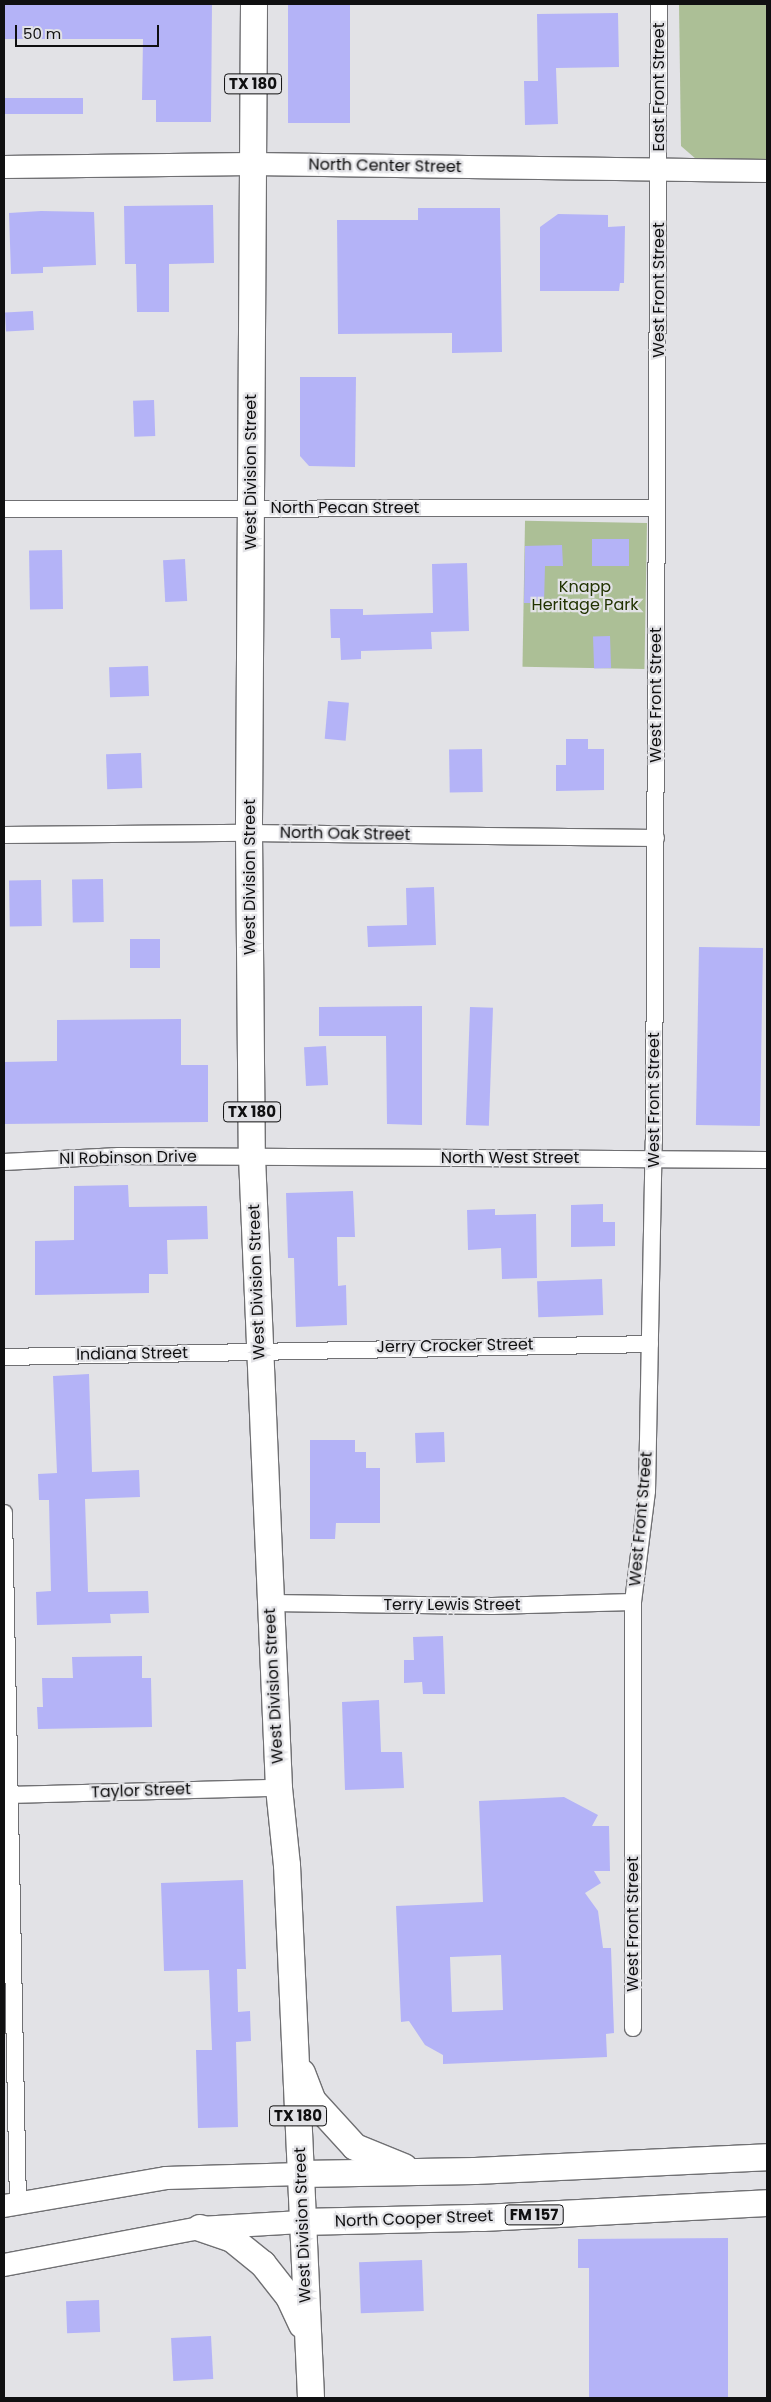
<!DOCTYPE html>
<html>
<head>
<meta charset="utf-8">
<style>
  body { margin:0 }
  #map { position:relative; width:771px; height:2402px; overflow:hidden; background:#e2e2e6; font-family:Poppins,sans-serif }
  div>[style] { position:absolute }
  .green>* { inset:0; background:#acbf96; transform-origin:0 0 }
  .building>* { inset:0; background:#b4b3f7; transform-origin:0 0 }
  .roads { filter:drop-shadow(1px 0 #707073) drop-shadow(-1px 0 #707073) drop-shadow(0 1px #707073) drop-shadow(0 -1px #707073) }
  .street>* { height:16px; margin:-8px; padding:0 8px; transform-origin:8px; border-radius:8px; background:#fff }
  .secondary>* { height:22px; margin:-11px; padding:0 11px; transform-origin:11px; border-radius:11px; background:#fff }
  .primary>* { height:26px; margin:-13px; padding:0 13px; transform-origin:13px; border-radius:13px; background:#fff }
  span { translate:-50% -50%; white-space:nowrap; text-align:center; line-height:1.15; -webkit-text-stroke:4.5px #e2e2e6; paint-order:stroke }
  .shield-label span { padding:1px 4px; background:#e2e2e6; border:1px solid; border-radius:4px; -webkit-text-stroke-width:0 }
  .shield-label { font-size:15px; color:#101011; font-weight:700 }
  .street-label { font-size:16px; color:#101011 }
  .park-label { font-size:16px; color:#213201 }
  .frame { position:absolute; inset:0; border:5px solid #101011; pointer-events:none }
  .scale { position:absolute; left:15px; top:25px; width:144px; height:22px; box-sizing:border-box; border:2px solid #101011; border-top:0; padding-left:6px; font-size:15px; line-height:18px; white-space:nowrap; color:#101011; -webkit-text-stroke:4px #e2e2e6; paint-order:stroke }
</style>
</head>
<body>
<div id="map">
  <div class="green">
    <div style="clip-path:polygon(679px 4px,767px 4px,767px 161px,696px 159px,681px 146px)"></div>
    <div style="left:647px;top:523px;width:146px;height:122px;rotate:91deg"></div>
  </div>
  <div class="building">
    <div style="clip-path:polygon(4px 4px,212px 4px,211px 122px,156px 122px,156px 100px,142px 100px,143px 39px,4px 39px)"></div>
    <div style="left:288px;top:4px;width:62px;height:119px"></div>
    <div style="clip-path:polygon(618px 13px,619px 67px,556px 68px,558px 124px,525px 125px,524px 81px,538px 81px,537px 14px)"></div>
    <div style="left:4px;top:98px;width:79px;height:16px"></div>
    <div style="clip-path:polygon(213px 205px,214px 263px,169px 264px,169px 312px,137px 312px,136px 264px,125px 264px,124px 206px)"></div>
    <div style="clip-path:polygon(418px 208px,500px 208px,502px 352px,452px 353px,452px 333px,338px 334px,337px 220px,418px 220px)"></div>
    <div style="clip-path:polygon(41px 211px,94px 212px,96px 265px,43px 267px,43px 273px,11px 274px,9px 213px)"></div>
    <div style="clip-path:polygon(558px 214px,608px 215px,608px 227px,625px 226px,624px 283px,620px 283px,619px 291px,540px 291px,540px 227px)"></div>
    <div style="left:33px;top:311px;width:19px;height:28px;rotate:87deg"></div>
    <div style="clip-path:polygon(300px 377px,356px 377px,355px 467px,309px 466px,300px 456px)"></div>
    <div style="left:154px;top:400px;width:36px;height:21px;rotate:88deg"></div>
    <div style="left:629px;top:539px;width:27px;height:37px;rotate:90deg"></div>
    <div style="clip-path:polygon(562px 545px,563px 566px,545px 566px,544px 603px,524px 603px,525px 546px)"></div>
    <div style="left:62px;top:550px;width:59px;height:33px;rotate:89deg"></div>
    <div style="left:185px;top:559px;width:42px;height:22px;rotate:87deg"></div>
    <div style="clip-path:polygon(467px 563px,469px 631px,431px 632px,432px 649px,361px 651px,361px 659px,341px 660px,340px 638px,331px 638px,330px 609px,363px 609px,363px 615px,433px 613px,432px 564px)"></div>
    <div style="left:610px;top:636px;width:32px;height:17px;rotate:88deg"></div>
    <div style="left:148px;top:666px;width:30px;height:39px;rotate:88deg"></div>
    <div style="left:328px;top:701px;width:21px;height:38px;rotate:5deg"></div>
    <div style="clip-path:polygon(566px 739px,588px 739px,588px 749px,604px 749px,604px 790px,556px 791px,556px 765px,566px 765px)"></div>
    <div style="left:482px;top:749px;width:43px;height:33px;rotate:89deg"></div>
    <div style="left:141px;top:753px;width:35px;height:35px;rotate:88deg"></div>
    <div style="left:103px;top:879px;width:43px;height:31px;rotate:89deg"></div>
    <div style="left:41px;top:880px;width:46px;height:32px;rotate:89deg"></div>
    <div style="clip-path:polygon(434px 887px,436px 945px,368px 947px,367px 926px,407px 925px,406px 888px)"></div>
    <div style="left:160px;top:939px;width:29px;height:30px;rotate:90deg"></div>
    <div style="left:699px;top:947px;width:64px;height:178px;rotate:1deg"></div>
    <div style="clip-path:polygon(422px 1006px,422px 1125px,387px 1124px,386px 1036px,319px 1036px,319px 1007px)"></div>
    <div style="left:470px;top:1007px;width:23px;height:118px;rotate:2deg"></div>
    <div style="clip-path:polygon(181px 1019px,181px 1065px,208px 1065px,208px 1122px,4px 1124px,4px 1062px,57px 1061px,57px 1020px)"></div>
    <div style="left:326px;top:1046px;width:39px;height:22px;rotate:87deg"></div>
    <div style="clip-path:polygon(128px 1185px,129px 1207px,207px 1206px,208px 1239px,167px 1240px,168px 1274px,149px 1274px,149px 1293px,35px 1295px,35px 1241px,74px 1240px,74px 1186px)"></div>
    <div style="clip-path:polygon(353px 1191px,355px 1237px,337px 1237px,338px 1286px,346px 1285px,347px 1325px,296px 1327px,294px 1258px,288px 1258px,286px 1193px)"></div>
    <div style="clip-path:polygon(603px 1204px,603px 1222px,615px 1222px,615px 1246px,571px 1247px,571px 1205px)"></div>
    <div style="clip-path:polygon(495px 1209px,495px 1215px,536px 1214px,537px 1278px,502px 1279px,501px 1248px,468px 1250px,467px 1210px)"></div>
    <div style="left:602px;top:1279px;width:36px;height:65px;rotate:88deg"></div>
    <div style="clip-path:polygon(89px 1374px,92px 1472px,139px 1470px,140px 1497px,85px 1499px,88px 1592px,148px 1591px,149px 1613px,110px 1614px,111px 1623px,37px 1625px,36px 1592px,51px 1591px,49px 1500px,39px 1500px,38px 1474px,57px 1473px,53px 1376px)"></div>
    <div style="left:444px;top:1432px;width:30px;height:29px;rotate:88deg"></div>
    <div style="clip-path:polygon(310px 1440px,355px 1440px,355px 1452px,366px 1452px,366px 1468px,380px 1468px,380px 1523px,336px 1523px,335px 1539px,310px 1539px)"></div>
    <div style="clip-path:polygon(443px 1636px,445px 1694px,423px 1694px,422px 1682px,404px 1683px,404px 1660px,414px 1660px,413px 1637px)"></div>
    <div style="clip-path:polygon(142px 1656px,142px 1678px,151px 1678px,152px 1727px,38px 1729px,37px 1707px,43px 1707px,42px 1678px,73px 1678px,72px 1657px)"></div>
    <div style="clip-path:polygon(379px 1700px,381px 1752px,402px 1752px,404px 1788px,345px 1790px,342px 1702px)"></div>
    <div style="clip-path:polygon(evenodd,564px 1797px,598px 1815px,592px 1826px,609px 1826px,610px 1871px,594px 1871px,601px 1883px,585px 1893px,598px 1911px,603px 1948px,611px 1948px,614px 2033px,606px 2034px,607px 2057px,443px 2064px,443px 2055px,425px 2045px,409px 2021px,401px 2022px,396px 1906px,483px 1902px,479px 1801px,564px 1797px,501px 1955px,503px 2010px,452px 2012px,450px 1957px,501px 1955px)"></div>
    <div style="clip-path:polygon(243px 1880px,246px 1969px,237px 1969px,238px 2012px,250px 2011px,251px 2041px,236px 2042px,238px 2127px,198px 2128px,196px 2050px,212px 2050px,209px 1970px,164px 1971px,161px 1883px)"></div>
    <div style="clip-path:polygon(728px 2238px,728px 2398px,589px 2398px,589px 2268px,578px 2268px,578px 2239px)"></div>
    <div style="left:422px;top:2260px;width:51px;height:63px;rotate:88deg"></div>
    <div style="left:99px;top:2300px;width:32px;height:33px;rotate:88deg"></div>
    <div style="left:211px;top:2336px;width:43px;height:40px;rotate:87deg"></div>
  </div>
  <div class="roads">
    <div class="street">
      <div style="left:4px;top:509px;width:653px;rotate:-0.09deg"></div>
      <div style="left:4px;top:835px;width:245px;rotate:-0.5deg"></div>
      <div style="left:249px;top:833px;width:407px;rotate:0.7deg"></div>
      <div style="left:4px;top:1162px;width:115px;rotate:-3deg"></div>
      <div style="left:119px;top:1156px;width:648px;rotate:0.35deg"></div>
      <div style="left:4px;top:1357px;width:646px;rotate:-1.15deg"></div>
      <div style="left:4px;top:1513px;width:690px;rotate:88.84deg"></div>
      <div style="left:270px;top:1603px;width:222px;rotate:0.8deg"></div>
      <div style="left:492px;top:1606px;width:141px;rotate:-1.6deg"></div>
      <div style="left:4px;top:1795px;width:275px;rotate:-1.5deg"></div>
      <div style="left:633px;top:2028px;width:426px;rotate:-90deg"></div>
      <div style="left:633px;top:1602px;width:112px;rotate:-82.8deg"></div>
      <div style="left:647px;top:1491px;width:350px;rotate:-88.9deg"></div>
      <div style="left:654px;top:1141px;width:1137px;rotate:-89.75deg"></div>
    </div>
    <div class="secondary">
      <div style="left:4px;top:167px;width:248px;rotate:-0.7deg"></div>
      <div style="left:252px;top:164px;width:515px;rotate:0.78deg"></div>
      <div style="left:4px;top:2206px;width:164px;rotate:-9.8deg"></div>
      <div style="left:166px;top:2178px;width:135px;rotate:-1.7deg"></div>
      <div style="left:4px;top:2265px;width:199px;rotate:-10.7deg"></div>
      <div style="left:200px;top:2228px;width:101px;rotate:-3.4deg"></div>
    </div>
    <div class="primary">
      <div style="left:254px;top:4px;width:829px;rotate:90.35deg"></div>
      <div style="left:249px;top:833px;width:324px;rotate:89.5deg"></div>
      <div style="left:252px;top:1157px;width:632px;rotate:87.55deg"></div>
      <div style="left:279px;top:1788px;width:77px;rotate:84.1deg"></div>
      <div style="left:287px;top:1865px;width:534px;rotate:87.42deg"></div>
      <div style="left:302px;top:2073px;width:30px;rotate:69deg"></div>
      <div style="left:313px;top:2101px;width:62px;rotate:47.6deg"></div>
      <div style="left:355px;top:2147px;width:53px;rotate:22.2deg"></div>
      <div style="left:301px;top:2174px;width:174px;rotate:-1deg"></div>
      <div style="left:475px;top:2171px;width:292px;rotate:-2.7deg"></div>
      <div style="left:301px;top:2222px;width:182px;rotate:-1.3deg"></div>
      <div style="left:483px;top:2218px;width:284px;rotate:-3deg"></div>
      <div style="left:200px;top:2228px;width:34px;rotate:19deg"></div>
      <div style="left:232px;top:2239px;width:40px;rotate:39deg"></div>
      <div style="left:263px;top:2264px;width:42px;rotate:51.8deg"></div>
      <div style="left:289px;top:2297px;width:31px;rotate:65deg"></div>
    </div>
  </div>
  <div class="shield-label">
    <span style="left:253px;top:84px">TX 180</span>
    <span style="left:252px;top:1112px">TX 180</span>
    <span style="left:298px;top:2116px">TX 180</span>
    <span style="left:534px;top:2215px">FM 157</span>
  </div>
  <div class="street-label">
    <span style="left:659px;top:87px;rotate:-90deg">East Front Street</span>
    <span style="left:385px;top:166px;rotate:1deg">North Center Street</span>
    <span style="left:659px;top:290px;rotate:-90deg">West Front Street</span>
    <span style="left:251px;top:472px;rotate:-90deg">West Division Street</span>
    <span style="left:345px;top:508px">North Pecan Street</span>
    <span style="left:656px;top:695px;rotate:-90deg">West Front Street</span>
    <span style="left:345px;top:834px;rotate:1deg">North Oak Street</span>
    <span style="left:250px;top:877px;rotate:-90deg">West Division Street</span>
    <span style="left:654px;top:1100px;rotate:-90deg">West Front Street</span>
    <span style="left:128px;top:1158px;rotate:-1deg">Nl Robinson Drive</span>
    <span style="left:510px;top:1158px">North West Street</span>
    <span style="left:257px;top:1282px;rotate:-92deg">West Division Street</span>
    <span style="left:455px;top:1346px;rotate:-1deg">Jerry Crocker Street</span>
    <span style="left:132px;top:1354px;rotate:-1deg">Indiana Street</span>
    <span style="left:641px;top:1519px;rotate:-85deg">West Front Street</span>
    <span style="left:452px;top:1605px">Terry Lewis Street</span>
    <span style="left:274px;top:1686px;rotate:-93deg">West Division Street</span>
    <span style="left:141px;top:1791px;rotate:-2deg">Taylor Street</span>
    <span style="left:633px;top:1924px;rotate:-90deg">West Front Street</span>
    <span style="left:414px;top:2219px;rotate:-2deg">North Cooper Street</span>
    <span style="left:303px;top:2225px;rotate:-92deg">West Division Street</span>
  </div>
  <div class="park-label">
    <span style="left:585px;top:596px">Knapp<br>Heritage Park</span>
  </div>
  <div class="frame"></div>
  <div class="scale">50 m</div>
</div>
</body>
</html>
